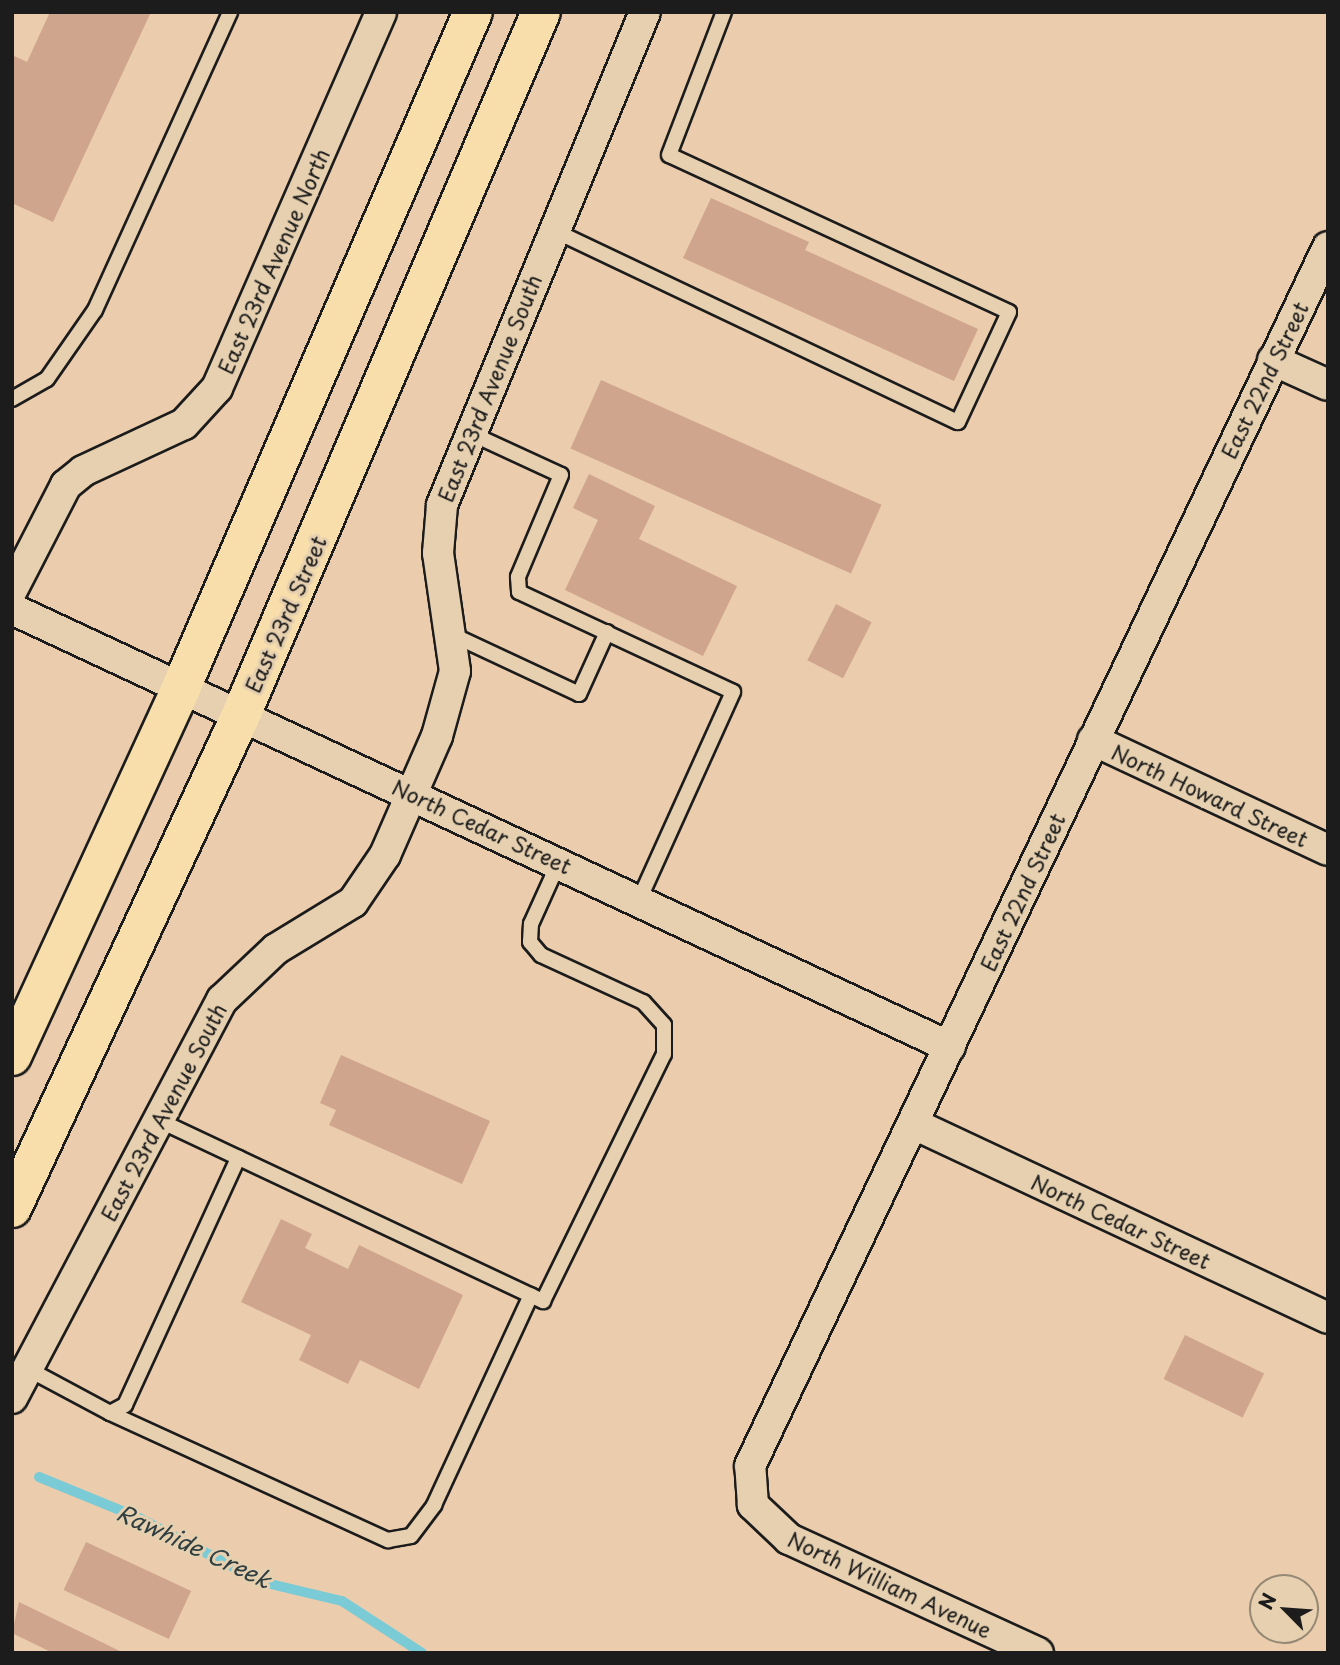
<!DOCTYPE html>
<html>
<head>
<meta charset="utf-8">
<style>
  body { margin:0 }
  #map { position:relative; width:1340px; height:1665px; overflow:hidden; background:#ebccac; font-family:"Playpen Sans",sans-serif }
  div>[style] { position:absolute }
  .stream>* { height:10px; margin:-5px; padding:0 5px; transform-origin:5px; border-radius:5px; background:#7bcbd6 }
  .building>* { inset:0; background:#cfa58d; transform-origin:0 0 }
  .roads { filter:drop-shadow(2px 0 #1c1c1c) drop-shadow(-2px 0 #1c1c1c) drop-shadow(0 2px #1c1c1c) drop-shadow(0 -2px #1c1c1c) }
  .service>* { height:14px; margin:-7px; padding:0 7px; transform-origin:7px; border-radius:7px; background:#e6d0af }
  .minor>* { height:30px; margin:-15px; padding:0 15px; transform-origin:15px; border-radius:15px; background:#e6d0af }
  .primary>* { height:38px; margin:-19px; padding:0 19px; transform-origin:19px; border-radius:19px; background:#f8deab }
  span { translate:-50% -50%; white-space:nowrap; text-align:center; line-height:1.15; -webkit-text-stroke:6px #e6d0af; paint-order:stroke }
  .street-label { font-size:21px; color:#1c1c1c }
  .water-label { font-size:23px; color:#2f3f41; font-style:italic }
  .frame { position:absolute; inset:0; border:14px solid #1c1c1c; pointer-events:none }
  .north { position:absolute; left:1249px; top:1574px; width:70px; height:70px; box-sizing:border-box; background:#e6d0af; border:2px solid #958874; border-radius:50%; rotate:295deg; font-size:19px; font-weight:700; line-height:28px; text-align:center; color:#1c1c1c }
  .north::after { content:''; display:block; margin:auto; width:24px; height:32px; background:#1c1c1c; clip-path:polygon(50% 0,100% 100%,50% 72%,0 100%) }
</style>
</head>
<body>
<div id="map">
  <div class="stream">
    <div style="left:39px;top:1477px;width:108px;rotate:22.3deg"></div>
    <div style="left:139px;top:1518px;width:139px;rotate:27.5deg"></div>
    <div style="left:262px;top:1582px;width:82px;rotate:13.4deg"></div>
    <div style="left:342px;top:1601px;width:95px;rotate:33deg"></div>
  </div>
  <div class="building">
    <div style="clip-path:polygon(50px 12px,151px 12px,53px 222px,12px 203px,12px 55px,27px 62px)"></div>
    <div style="clip-path:polygon(711px 198px,809px 242px,805px 250px,978px 329px,954px 381px,683px 258px)"></div>
    <div style="left:601px;top:380px;width:307px;height:75px;rotate:24deg"></div>
    <div style="clip-path:polygon(589px 474px,655px 506px,639px 539px,737px 586px,703px 656px,565px 590px,598px 520px,573px 508px)"></div>
    <div style="left:836px;top:604px;width:40px;height:63px;rotate:27deg"></div>
    <div style="clip-path:polygon(341px 1055px,490px 1121px,462px 1184px,329px 1125px,336px 1110px,320px 1103px)"></div>
    <div style="clip-path:polygon(281px 1219px,312px 1234px,305px 1248px,348px 1269px,359px 1245px,463px 1295px,419px 1389px,360px 1360px,348px 1384px,299px 1360px,311px 1335px,241px 1302px)"></div>
    <div style="left:1185px;top:1335px;width:88px;height:49px;rotate:26deg"></div>
    <div style="left:86px;top:1542px;width:116px;height:53px;rotate:25deg"></div>
    <div style="clip-path:polygon(19px 1602px,124px 1653px,53px 1653px,12px 1633px)"></div>
  </div>
  <div class="roads">
    <div class="service">
      <div style="left:553px;top:230px;width:448px;rotate:25.4deg"></div>
      <div style="left:958px;top:422px;width:121px;rotate:-65.1deg"></div>
      <div style="left:1009px;top:312px;width:374px;rotate:-155.2deg"></div>
      <div style="left:669px;top:155px;width:153px;rotate:-69deg"></div>
      <div style="left:12px;top:399px;width:40px;rotate:-29.7deg"></div>
      <div style="left:47px;top:379px;width:84px;rotate:-55.2deg"></div>
      <div style="left:95px;top:310px;width:327px;rotate:-65.6deg"></div>
      <div style="left:470px;top:433px;width:100px;rotate:24.8deg"></div>
      <div style="left:561px;top:475px;width:111px;rotate:112.9deg"></div>
      <div style="left:518px;top:577px;width:15px;rotate:86deg"></div>
      <div style="left:519px;top:592px;width:236px;rotate:25deg"></div>
      <div style="left:733px;top:692px;width:228px;rotate:114.3deg"></div>
      <div style="left:453px;top:635px;width:139px;rotate:25.1deg"></div>
      <div style="left:579px;top:694px;width:68px;rotate:-65.7deg"></div>
      <div style="left:156px;top:1119px;width:428px;rotate:25.2deg"></div>
      <div style="left:543px;top:1301px;width:275px;rotate:-63.9deg"></div>
      <div style="left:664px;top:1054px;width:29px;rotate:-90deg"></div>
      <div style="left:664px;top:1025px;width:31px;rotate:-132deg"></div>
      <div style="left:643px;top:1002px;width:112px;rotate:-155.3deg"></div>
      <div style="left:541px;top:955px;width:17px;rotate:-130deg"></div>
      <div style="left:530px;top:942px;width:18px;rotate:-87deg"></div>
      <div style="left:531px;top:924px;width:68px;rotate:-65.7deg"></div>
      <div style="left:28px;top:1369px;width:93px;rotate:28.2deg"></div>
      <div style="left:110px;top:1413px;width:17px;rotate:-28deg"></div>
      <div style="left:125px;top:1405px;width:272px;rotate:-65.4deg"></div>
      <div style="left:110px;top:1413px;width:306px;rotate:24.6deg"></div>
      <div style="left:388px;top:1540px;width:23px;rotate:-10deg"></div>
      <div style="left:411px;top:1536px;width:39px;rotate:-53deg"></div>
      <div style="left:434px;top:1505px;width:231px;rotate:-65.2deg"></div>
    </div>
    <div class="minor">
      <div style="left:1273px;top:360px;width:60px;rotate:24.4deg"></div>
      <div style="left:12px;top:590px;width:118px;rotate:-62.8deg"></div>
      <div style="left:66px;top:485px;width:22px;rotate:-39deg"></div>
      <div style="left:83px;top:471px;width:111px;rotate:-25deg"></div>
      <div style="left:184px;top:424px;width:49px;rotate:-47.5deg"></div>
      <div style="left:217px;top:388px;width:410px;rotate:-66.4deg"></div>
      <div style="left:12px;top:609px;width:1035px;rotate:25.03deg"></div>
      <div style="left:1093px;top:740px;width:259px;rotate:25.1deg"></div>
      <div style="left:914px;top:1124px;width:457px;rotate:25.1deg"></div>
      <div style="left:12px;top:1398px;width:450px;rotate:-62.2deg"></div>
      <div style="left:222px;top:1000px;width:74px;rotate:-43.4deg"></div>
      <div style="left:276px;top:949px;width:90px;rotate:-31.4deg"></div>
      <div style="left:353px;top:902px;width:57px;rotate:-55.8deg"></div>
      <div style="left:385px;top:855px;width:130px;rotate:-66.4deg"></div>
      <div style="left:437px;top:736px;width:67px;rotate:-74.5deg"></div>
      <div style="left:455px;top:671px;width:119px;rotate:-98.2deg"></div>
      <div style="left:438px;top:553px;width:48px;rotate:-85.2deg"></div>
      <div style="left:442px;top:505px;width:533px;rotate:-67.62deg"></div>
      <div style="left:1038px;top:1653px;width:274px;rotate:-155.4deg"></div>
      <div style="left:789px;top:1539px;width:50px;rotate:-136.6deg"></div>
      <div style="left:753px;top:1505px;width:39px;rotate:-94deg"></div>
      <div style="left:750px;top:1466px;width:1349px;rotate:-64.63deg"></div>
    </div>
    <div class="primary">
      <div style="left:12px;top:1056px;width:405px;rotate:-65.3deg"></div>
      <div style="left:181px;top:688px;width:736px;rotate:-66.64deg"></div>
      <div style="left:12px;top:1208px;width:544px;rotate:-65.08deg"></div>
      <div style="left:241px;top:715px;width:764px;rotate:-66.89deg"></div>
    </div>
  </div>
  <div class="street-label">
    <span style="left:273px;top:261px;rotate:-66deg">East 23rd Avenue North</span>
    <span style="left:1264px;top:380px;rotate:-64deg">East 22nd Street</span>
    <span style="left:489px;top:388px;rotate:-68deg">East 23rd Avenue South</span>
    <span style="left:285px;top:614px;rotate:-66deg">East 23rd Street</span>
    <span style="left:1210px;top:795px;rotate:25deg">North Howard Street</span>
    <span style="left:482px;top:826px;rotate:25deg">North Cedar Street</span>
    <span style="left:1022px;top:892px;rotate:-65deg">East 22nd Street</span>
    <span style="left:163px;top:1112px;rotate:-62deg">East 23rd Avenue South</span>
    <span style="left:1121px;top:1221px;rotate:25deg">North Cedar Street</span>
    <span style="left:890px;top:1584px;rotate:25deg">North William Avenue</span>
  </div>
  <div class="water-label">
    <span style="left:194px;top:1546px;rotate:25deg">Rawhide Creek</span>
  </div>
  <div class="frame"></div>
  <div class="north">N</div>
</div>
</body>
</html>
